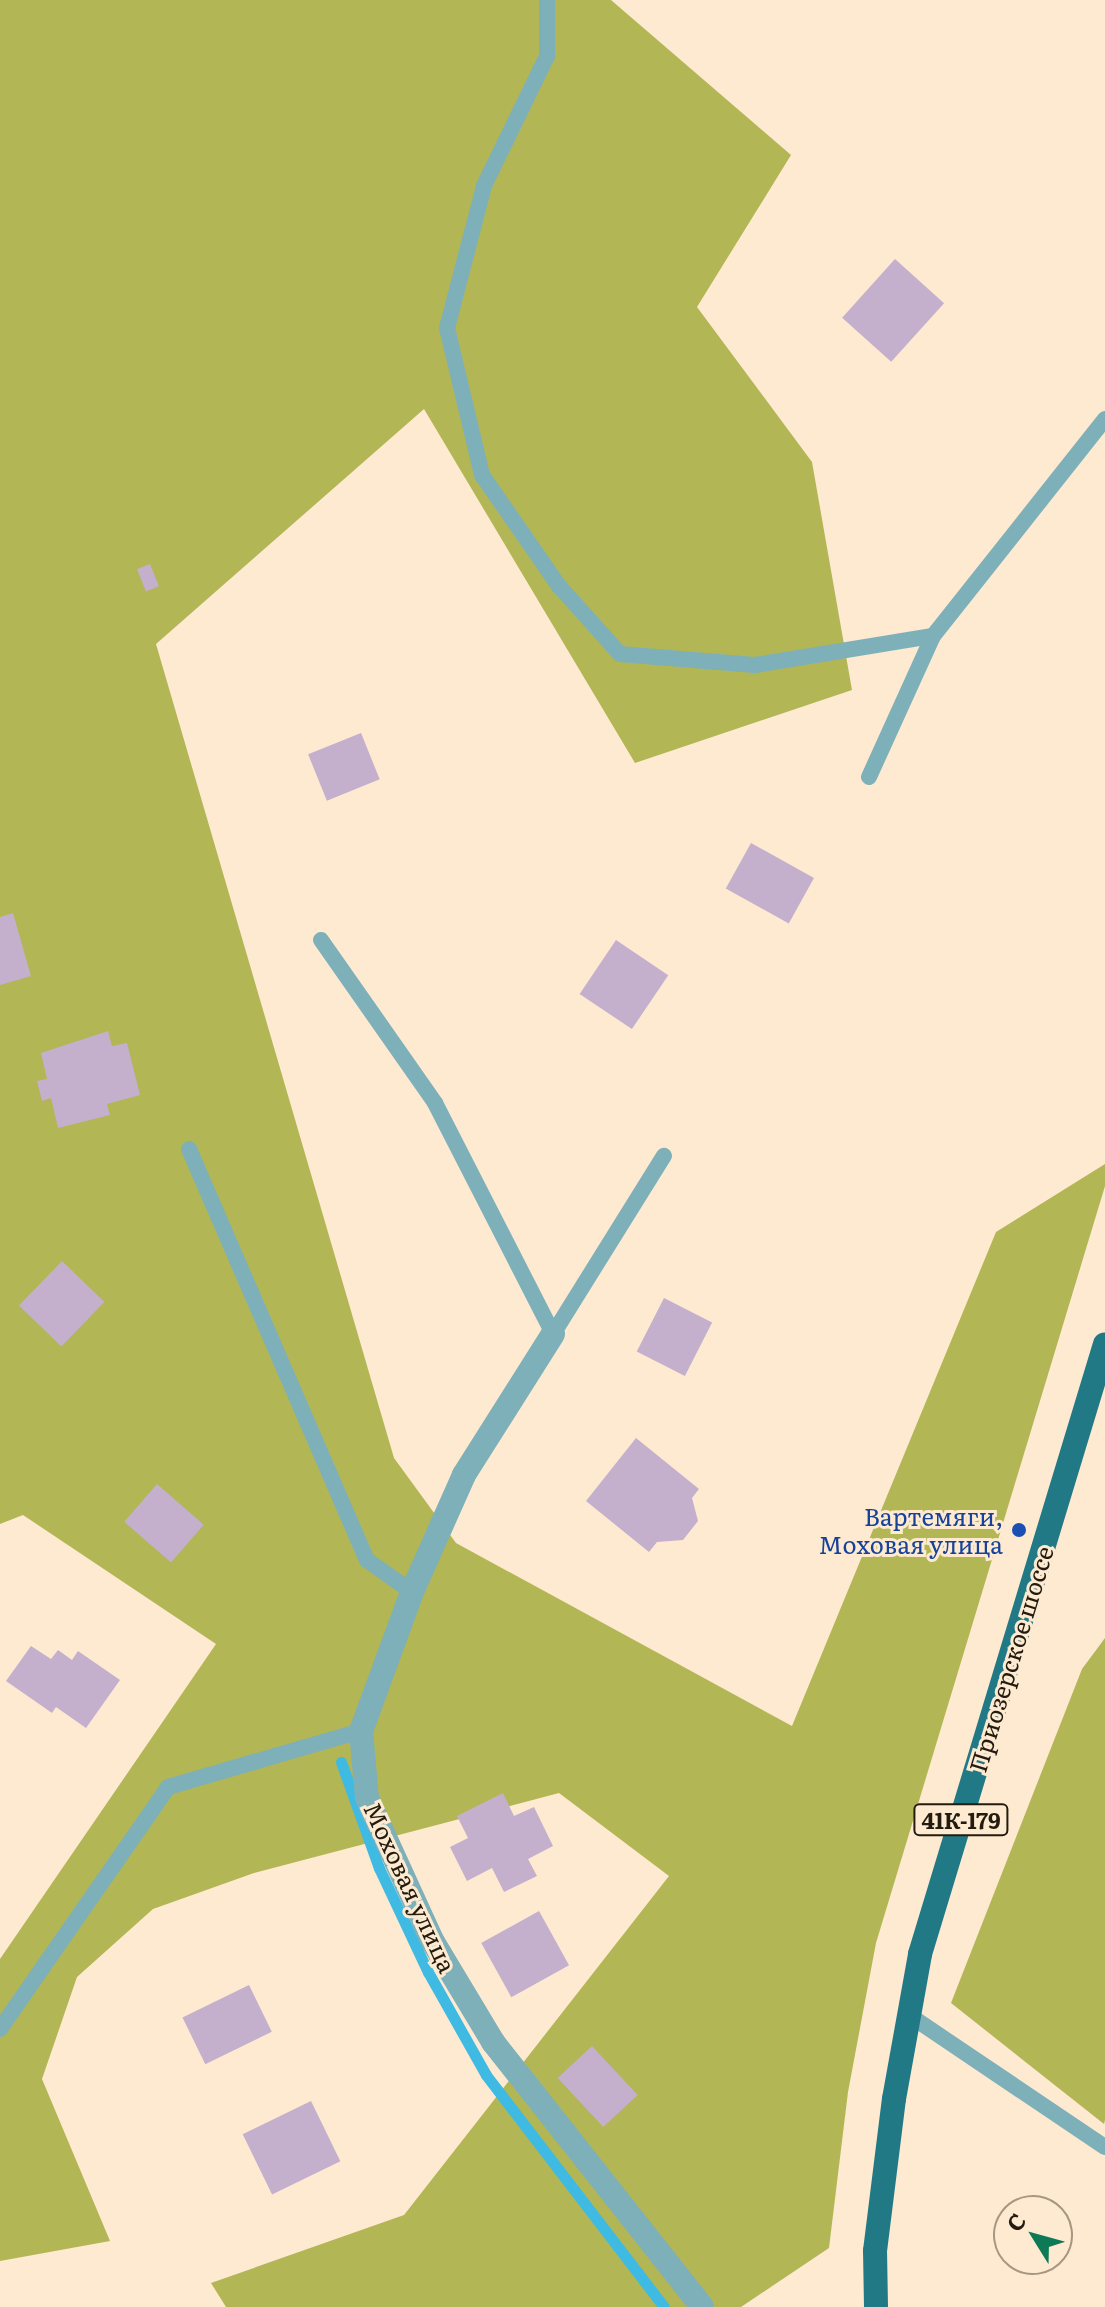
<!DOCTYPE html>
<html>
<head>
<meta charset="utf-8">
<style>
  body { margin:0 }
  #map { position:relative; width:1105px; height:2307px; overflow:hidden; background:#fdead1; font-family:Literata,serif }
  div>[style] { position:absolute }
  .forest>* { inset:0; background:#b3b655 }
  .stream>* { height:11px; margin:-5.5px; padding:0 5.5px; transform-origin:5.5px; border-radius:5.5px; background:#3ebae3 }
  .building>* { inset:0; background:#c4afcd; transform-origin:0 0 }
  .service>* { height:16px; margin:-8px; padding:0 8px; transform-origin:8px; border-radius:8px; background:#7eb0b9 }
  .minor>* { height:24px; margin:-12px; padding:0 12px; transform-origin:12px; border-radius:12px; background:#7eb0b9 }
  .primary>* { height:24px; margin:-12px; padding:0 12px; transform-origin:12px; border-radius:12px; background:#217986 }
  .dots>* { width:22px; height:22px; translate:-50% -50%; box-sizing:border-box; border:4px solid #fdead1; border-radius:50% }
  span { translate:-50% -50%; white-space:nowrap; text-align:center; line-height:1.15; -webkit-text-stroke:6px #fdead1; paint-order:stroke }
  .shield-label span { padding:2px 6px; background:#fdead1; border:2px solid; border-radius:6px; -webkit-text-stroke-width:0 }
  .shield-label { font-size:22px; color:#231b0f; font-weight:700 }
  .transit-label { font-size:24px; color:#164399 }
  .right { translate:-100% -50%; text-align:right }
  .street-label { font-size:24px; color:#231b0f }
  .north { position:absolute; left:993px; top:2195px; width:80px; height:80px; box-sizing:border-box; background:#fdead1; border:2px solid #a69783; border-radius:50%; rotate:307deg; font-size:22px; font-weight:700; line-height:32px; text-align:center; color:#231b0f }
  .north::after { content:''; display:block; margin:auto; width:28px; height:36px; background:#0d7a55; clip-path:polygon(50% 0,100% 100%,50% 72%,0 100%) }
</style>
</head>
<body>
<div id="map">
  <div class="forest">
    <div style="clip-path:polygon(0 0,611px 0,791px 155px,697px 307px,812px 462px,852px 690px,635px 763px,424px 409px,156px 644px,394px 1458px,456px 1543px,792px 1726px,996px 1232px,1105px 1164px,1105px 1186px,876px 1943px,848px 2092px,829px 2248px,741px 2307px,226px 2307px,211px 2283px,404px 2215px,669px 1876px,559px 1793px,254px 1873px,153px 1909px,77px 1977px,42px 2079px,110px 2241px,0 2261px,0 1959px,216px 1644px,23px 1515px,0 1524px)"></div>
    <div style="clip-path:polygon(1105px 1638px,1105px 2120px,1104px 2124px,951px 2003px,1082px 1669px)"></div>
  </div>
  <div class="stream">
    <div style="left:341px;top:1762px;width:113px;rotate:70.3deg"></div>
    <div style="left:379px;top:1868px;width:115px;rotate:64.8deg"></div>
    <div style="left:428px;top:1972px;width:118px;rotate:60.6deg"></div>
    <div style="left:486px;top:2075px;width:292px;rotate:52.5deg"></div>
  </div>
  <div class="building">
    <div style="left:895px;top:259px;width:66px;height:79px;rotate:42deg"></div>
    <div style="left:150px;top:564px;width:24px;height:14px;rotate:68deg"></div>
    <div style="left:361px;top:733px;width:50px;height:57px;rotate:68deg"></div>
    <div style="left:751px;top:843px;width:72px;height:52px;rotate:29deg"></div>
    <div style="clip-path:polygon(13px 913px,31px 976px,0 985px,0 917px)"></div>
    <div style="left:616px;top:940px;width:63px;height:65px;rotate:34deg"></div>
    <div style="clip-path:polygon(108px 1031px,112px 1046px,127px 1043px,140px 1095px,107px 1104px,110px 1115px,58px 1128px,51px 1098px,42px 1101px,37px 1081px,47px 1079px,41px 1053px)"></div>
    <div style="left:62px;top:1261px;width:59px;height:62px;rotate:44deg"></div>
    <div style="left:664px;top:1298px;width:54px;height:60px;rotate:27deg"></div>
    <div style="clip-path:polygon(636px 1438px,699px 1489px,692px 1498px,698px 1521px,683px 1540px,657px 1542px,649px 1552px,586px 1501px)"></div>
    <div style="left:157px;top:1484px;width:62px;height:50px;rotate:41deg"></div>
    <div style="clip-path:polygon(31px 1646px,51px 1659px,58px 1650px,72px 1660px,78px 1651px,120px 1680px,86px 1728px,56px 1707px,52px 1713px,6px 1681px)"></div>
    <div style="clip-path:polygon(503px 1793px,514px 1816px,534px 1807px,553px 1846px,528px 1859px,537px 1876px,504px 1892px,492px 1868px,467px 1881px,450px 1847px,468px 1838px,457px 1816px)"></div>
    <div style="left:539px;top:1911px;width:62px;height:66px;rotate:61deg"></div>
    <div style="left:249px;top:1985px;width:52px;height:74px;rotate:64deg"></div>
    <div style="left:592px;top:2046px;width:67px;height:47px;rotate:47deg"></div>
    <div style="left:311px;top:2101px;width:67px;height:76px;rotate:64deg"></div>
  </div>
  <div class="service">
    <div style="left:547px;top:0;width:56px;rotate:90deg"></div>
    <div style="left:547px;top:56px;width:144px;rotate:115.9deg"></div>
    <div style="left:484px;top:186px;width:147px;rotate:104.6deg"></div>
    <div style="left:447px;top:328px;width:151px;rotate:76.6deg"></div>
    <div style="left:482px;top:475px;width:135px;rotate:55.3deg"></div>
    <div style="left:559px;top:586px;width:91px;rotate:48.1deg"></div>
    <div style="left:620px;top:654px;width:135px;rotate:4.7deg"></div>
    <div style="left:755px;top:665px;width:180px;rotate:-9.3deg"></div>
    <div style="left:869px;top:777px;width:155px;rotate:-65.6deg"></div>
    <div style="left:933px;top:636px;width:277px;rotate:-51.6deg"></div>
    <div style="left:321px;top:940px;width:199px;rotate:55deg"></div>
    <div style="left:435px;top:1103px;width:259px;rotate:62.9deg"></div>
    <div style="left:553px;top:1334px;width:210px;rotate:-58.1deg"></div>
    <div style="left:189px;top:1149px;width:448px;rotate:66.6deg"></div>
    <div style="left:367px;top:1560px;width:55px;rotate:35.4deg"></div>
    <div style="left:909px;top:2015px;width:236px;rotate:34deg"></div>
    <div style="left:0;top:2029px;width:295px;rotate:-55.2deg"></div>
    <div style="left:168px;top:1787px;width:201px;rotate:-16.2deg"></div>
  </div>
  <div class="minor">
    <div style="left:553px;top:1334px;width:167px;rotate:122.3deg"></div>
    <div style="left:464px;top:1475px;width:128px;rotate:114deg"></div>
    <div style="left:412px;top:1592px;width:148px;rotate:110.1deg"></div>
    <div style="left:361px;top:1731px;width:67px;rotate:84.9deg"></div>
    <div style="left:367px;top:1798px;width:158px;rotate:65.4deg"></div>
    <div style="left:433px;top:1942px;width:117px;rotate:59deg"></div>
    <div style="left:493px;top:2042px;width:337px;rotate:51.7deg"></div>
  </div>
  <div class="primary">
    <div style="left:876px;top:2307px;width:56px;rotate:-91deg"></div>
    <div style="left:875px;top:2251px;width:153px;rotate:-82.9deg"></div>
    <div style="left:894px;top:2099px;width:147px;rotate:-79.8deg"></div>
    <div style="left:920px;top:1954px;width:637px;rotate:-73.13deg"></div>
  </div>
  <div class="dots">
    <div style="left:1019px;top:1530px;background:#1a4fb4"></div>
  </div>
  <div class="shield-label">
    <span style="left:961px;top:1820px">41К-179</span>
  </div>
  <div class="transit-label">
    <span class="right" style="left:1003px;top:1530px">Вартемяги,<br>Моховая улица</span>
  </div>
  <div class="street-label">
    <span style="left:1010px;top:1659px;rotate:-73deg">Приозерское шоссе</span>
    <span style="left:411px;top:1887px;rotate:65deg">Моховая улица</span>
  </div>
  <div class="north">С</div>
</div>
</body>
</html>
